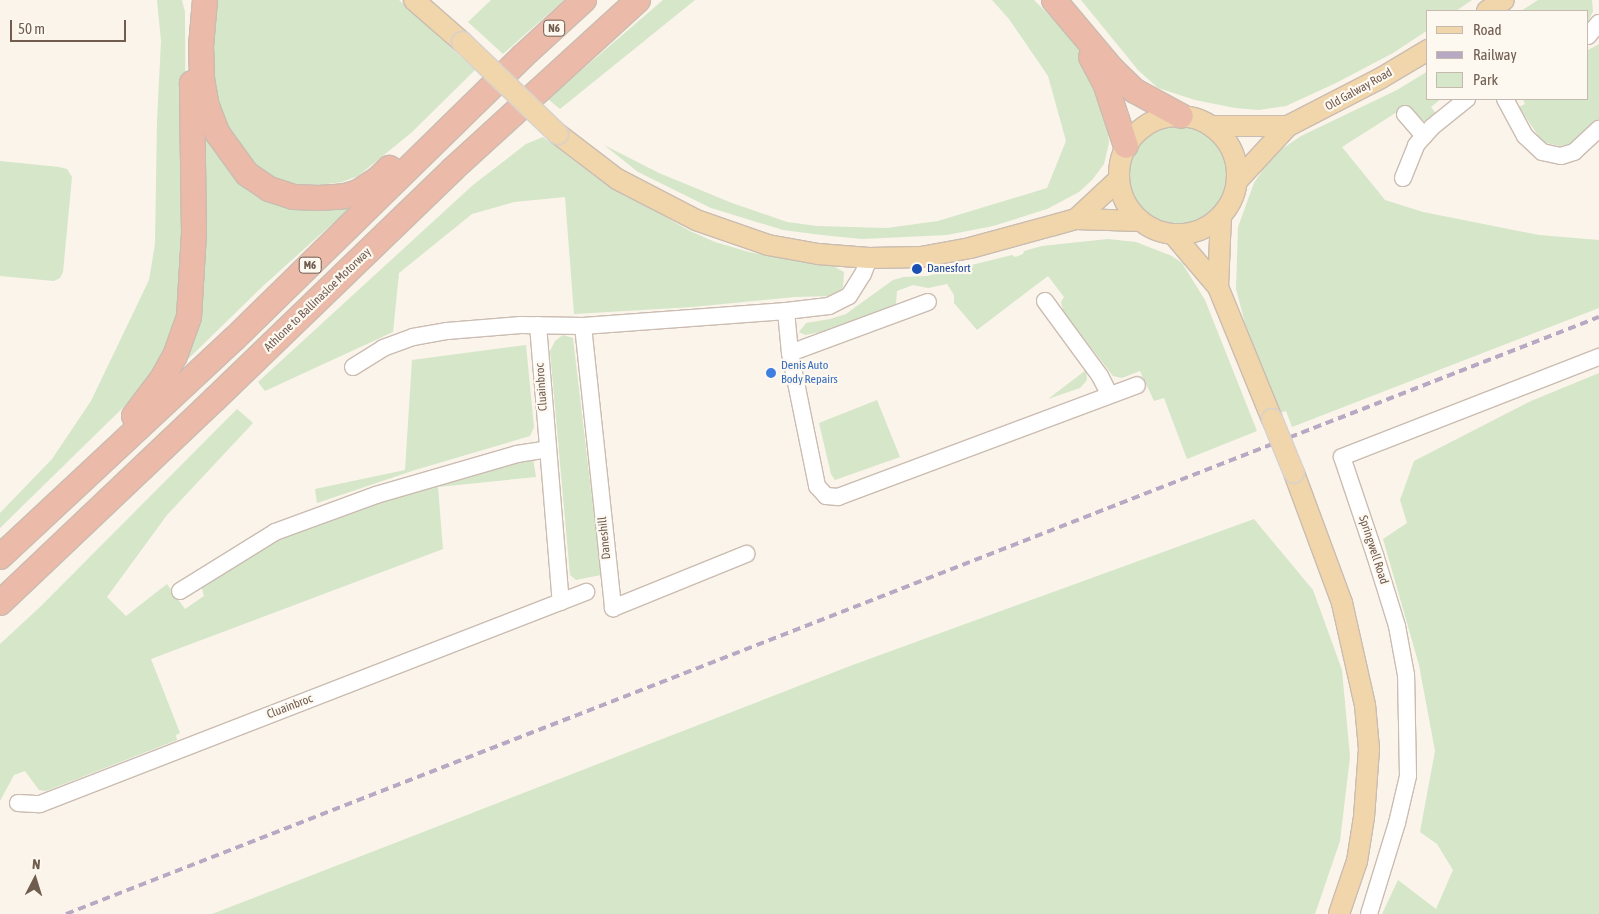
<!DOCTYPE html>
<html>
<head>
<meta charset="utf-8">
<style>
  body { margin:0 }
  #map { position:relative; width:1599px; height:914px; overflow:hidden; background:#faf4ea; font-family:"Asap Condensed",sans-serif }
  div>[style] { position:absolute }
  .green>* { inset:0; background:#d5e6c9 }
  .round { border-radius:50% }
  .roads { filter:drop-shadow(1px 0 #cbbcb1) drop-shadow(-1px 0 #cbbcb1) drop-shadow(0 1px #cbbcb1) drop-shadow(0 -1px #cbbcb1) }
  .minor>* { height:16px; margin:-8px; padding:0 8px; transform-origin:8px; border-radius:8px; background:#fff }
  .major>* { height:20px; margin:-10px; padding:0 10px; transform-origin:10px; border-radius:10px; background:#f0d6aa }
  .major>.ring { margin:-10px; padding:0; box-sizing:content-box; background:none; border:20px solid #f0d6aa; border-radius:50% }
  .highway>* { height:24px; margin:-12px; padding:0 12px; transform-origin:12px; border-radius:12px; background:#ecbaa8 }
  .rail>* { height:4px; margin-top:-2px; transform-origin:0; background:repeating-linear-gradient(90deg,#b7a9c3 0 8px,transparent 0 13px) }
  .bridges { filter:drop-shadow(1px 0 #d7d1ce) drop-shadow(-1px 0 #d7d1ce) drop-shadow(0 1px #d7d1ce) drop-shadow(0 -1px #d7d1ce) }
  .major-bridge>* { height:20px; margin:-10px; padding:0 10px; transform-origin:10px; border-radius:10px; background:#f0d6aa }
  .dots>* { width:14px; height:14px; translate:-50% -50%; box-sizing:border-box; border:2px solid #fdf8f0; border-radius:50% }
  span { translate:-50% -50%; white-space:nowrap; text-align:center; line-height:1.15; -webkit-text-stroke:4.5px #fdf8f0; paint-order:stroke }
  .shield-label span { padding:1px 4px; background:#fdf8f0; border:1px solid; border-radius:4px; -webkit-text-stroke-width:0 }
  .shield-label { font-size:11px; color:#715c50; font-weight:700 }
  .street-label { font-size:12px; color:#715c50 }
  .transit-label { font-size:12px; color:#164399 }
  .left { translate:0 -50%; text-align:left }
  .shop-label { font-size:12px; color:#366cbe }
  .legend { position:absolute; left:1426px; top:10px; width:162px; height:90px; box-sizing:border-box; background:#fdf8f0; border:1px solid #c5bab0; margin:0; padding:6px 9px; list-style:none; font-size:15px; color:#715c50 }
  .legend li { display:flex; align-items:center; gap:10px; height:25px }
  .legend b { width:25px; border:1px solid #c5bab0 }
  .north { position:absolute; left:10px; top:854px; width:50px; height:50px; -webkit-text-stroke:4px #fdf8f0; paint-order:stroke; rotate:5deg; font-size:14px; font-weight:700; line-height:20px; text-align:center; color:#715c50 }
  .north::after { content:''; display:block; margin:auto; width:18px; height:22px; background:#715c50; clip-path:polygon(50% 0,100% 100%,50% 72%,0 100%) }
  .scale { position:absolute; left:10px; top:20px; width:116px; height:22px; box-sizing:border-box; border:2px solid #715c50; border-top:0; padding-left:6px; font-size:15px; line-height:18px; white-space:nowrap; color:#715c50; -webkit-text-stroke:4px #fdf8f0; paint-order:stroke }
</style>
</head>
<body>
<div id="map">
  <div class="green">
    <div style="clip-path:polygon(157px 0,182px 0,185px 12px,186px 226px,183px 284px,176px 326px,161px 362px,142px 389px,0 528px,0 513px,52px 459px,91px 401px,149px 280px,155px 244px,157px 121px,161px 41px)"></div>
    <div style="clip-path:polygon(215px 0,399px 0,475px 70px,411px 133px,358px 176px,342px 182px,320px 185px,298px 184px,278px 179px,259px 169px,231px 143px,216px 103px,211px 55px)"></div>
    <div style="clip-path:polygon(491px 0,564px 0,503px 54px,468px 22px)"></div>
    <div style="clip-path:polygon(663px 0,695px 0,560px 109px,548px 99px)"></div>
    <div style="clip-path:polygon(992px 0,1034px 0,1067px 33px,1085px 59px,1108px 130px,1109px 143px,1104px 164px,1092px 180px,1079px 192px,1047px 209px,993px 226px,947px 235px,862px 239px,822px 235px,783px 230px,711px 208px,638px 172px,604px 145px,659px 173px,732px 203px,787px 222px,817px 226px,887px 228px,938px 221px,1047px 188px,1066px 141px,1048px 76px,1009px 19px)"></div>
    <div style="clip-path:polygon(1081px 0,1472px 0,1456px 11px,1428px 11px,1428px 30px,1393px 53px,1336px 83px,1286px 106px,1259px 110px,1235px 108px,1195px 100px,1158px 88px,1138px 70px)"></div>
    <div style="clip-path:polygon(1538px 0,1592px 0,1593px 11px,1588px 22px,1588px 11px,1521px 11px)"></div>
    <div style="clip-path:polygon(1599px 44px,1599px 119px,1571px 144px,1560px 146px,1546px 143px,1539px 137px,1519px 107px,1525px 104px,1523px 99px,1588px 99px,1588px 50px)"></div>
    <div style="clip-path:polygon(1428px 71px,1428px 99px,1441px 99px,1431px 107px,1438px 116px,1427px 121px,1422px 120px,1408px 105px,1342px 147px,1385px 200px,1423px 212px,1539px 235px,1599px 240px,1599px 308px,1292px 427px,1286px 411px,1280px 413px,1245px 323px,1236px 289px,1238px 227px,1254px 183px,1264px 168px,1282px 149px,1301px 136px,1397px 90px)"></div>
    <div class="round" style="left:1127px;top:122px;width:102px;height:102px"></div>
    <div style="clip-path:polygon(204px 123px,247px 183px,362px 197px,263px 286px,183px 364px)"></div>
    <div style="clip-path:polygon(543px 137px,596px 177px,690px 231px,715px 242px,749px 252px,800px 262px,831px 265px,844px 272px,843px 287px,839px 293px,834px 296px,795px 297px,692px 307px,574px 314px,565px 197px,514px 202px,472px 214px,399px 273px,393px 332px,265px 391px,258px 382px,473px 185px,526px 144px)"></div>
    <div style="clip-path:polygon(0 161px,59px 167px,67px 169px,72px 177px,63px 272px,60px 278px,54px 281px,0 276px)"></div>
    <div style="clip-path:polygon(1108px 239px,1136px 242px,1172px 256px,1182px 263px,1205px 300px,1257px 431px,1187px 459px,1164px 398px,1154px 401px,1140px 371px,1122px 378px,1113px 376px,1063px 311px,1061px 302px,1064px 297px,1048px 276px,977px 330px,954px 303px,954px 295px,947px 284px,928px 288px,913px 285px,897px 291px,896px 304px,893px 307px,825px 331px,805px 335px,799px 332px,806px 323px,830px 319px,846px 314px,893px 280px,904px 277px,927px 276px,1012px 255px,1015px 257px,1023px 254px,1024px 251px,1042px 246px)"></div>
    <div style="clip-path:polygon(563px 335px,573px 338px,601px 575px,576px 580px,570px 575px,550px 351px,555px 341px)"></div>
    <div style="clip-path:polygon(526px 345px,534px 427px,530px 436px,415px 470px,317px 503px,315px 489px,405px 470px,412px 360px)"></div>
    <div style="clip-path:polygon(1086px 370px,1087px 380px,1080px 388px,1048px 399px)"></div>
    <div style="clip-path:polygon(1599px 373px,1599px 914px,1382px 914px,1398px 880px,1436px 909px,1453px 870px,1437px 844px,1420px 832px,1435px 751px,1419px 665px,1383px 539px,1407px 523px,1400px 500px,1414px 461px,1531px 401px)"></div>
    <div style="clip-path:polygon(877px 400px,900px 457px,835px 480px,831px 474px,819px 423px)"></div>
    <div style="clip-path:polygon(237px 409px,253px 423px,167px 515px,107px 597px,126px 616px,167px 584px,185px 609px,204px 596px,201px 585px,275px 538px,304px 527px,471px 472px,533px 458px,536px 477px,438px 487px,443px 549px,151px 659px,180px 733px,176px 735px,177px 740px,46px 791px,39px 790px,25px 771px,14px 775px,0 801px,0 644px,40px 607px)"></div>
    <div style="clip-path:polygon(1254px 519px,1313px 590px,1342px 670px,1350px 757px,1340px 841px,1315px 914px,212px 914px,850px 666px)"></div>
  </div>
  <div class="roads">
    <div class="minor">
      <div style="left:1588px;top:36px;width:17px;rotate:-50deg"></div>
      <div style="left:1505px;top:99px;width:42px;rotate:61.6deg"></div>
      <div style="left:1525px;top:136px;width:23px;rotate:43deg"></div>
      <div style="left:1542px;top:152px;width:19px;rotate:12deg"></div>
      <div style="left:1561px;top:156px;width:14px;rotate:-17deg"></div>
      <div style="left:1574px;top:152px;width:34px;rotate:-43deg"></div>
      <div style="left:1405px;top:114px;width:29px;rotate:49deg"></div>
      <div style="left:1403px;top:178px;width:35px;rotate:-68deg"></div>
      <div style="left:1416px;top:145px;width:24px;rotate:-48deg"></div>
      <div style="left:1432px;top:127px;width:45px;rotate:-38.7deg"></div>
      <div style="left:1045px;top:301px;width:93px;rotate:53.7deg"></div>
      <div style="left:1100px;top:376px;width:20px;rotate:63deg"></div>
      <div style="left:786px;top:311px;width:42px;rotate:84.6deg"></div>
      <div style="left:790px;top:353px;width:136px;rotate:78.5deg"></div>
      <div style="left:817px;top:486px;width:13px;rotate:48deg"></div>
      <div style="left:826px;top:496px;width:12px;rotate:5deg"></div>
      <div style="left:838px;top:497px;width:319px;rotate:-20.5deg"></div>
      <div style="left:538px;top:325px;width:278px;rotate:85.3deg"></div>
      <div style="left:583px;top:326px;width:284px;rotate:83.9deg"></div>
      <div style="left:613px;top:608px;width:144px;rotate:-22.1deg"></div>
      <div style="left:790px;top:353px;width:147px;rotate:-20.3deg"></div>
      <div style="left:353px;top:367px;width:36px;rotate:-32deg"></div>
      <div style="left:383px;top:348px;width:32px;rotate:-20deg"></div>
      <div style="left:413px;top:337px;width:35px;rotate:-10deg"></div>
      <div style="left:447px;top:331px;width:74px;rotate:-4.6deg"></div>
      <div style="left:521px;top:325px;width:62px;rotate:0.9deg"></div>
      <div style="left:583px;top:326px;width:204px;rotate:-4.2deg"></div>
      <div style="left:786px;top:311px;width:43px;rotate:-6.6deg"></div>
      <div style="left:829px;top:306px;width:22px;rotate:-27deg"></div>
      <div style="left:849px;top:296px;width:26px;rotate:-58deg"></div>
      <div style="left:863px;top:274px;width:17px;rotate:-69deg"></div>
      <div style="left:180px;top:591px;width:112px;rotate:-31.8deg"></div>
      <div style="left:275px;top:532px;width:108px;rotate:-20.1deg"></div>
      <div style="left:376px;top:495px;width:147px;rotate:-16.2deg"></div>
      <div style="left:517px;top:454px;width:30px;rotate:-9deg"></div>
      <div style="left:18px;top:803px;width:22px;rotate:3deg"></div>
      <div style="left:40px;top:804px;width:586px;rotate:-21.22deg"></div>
      <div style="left:1369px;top:914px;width:95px;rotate:-72.9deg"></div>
      <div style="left:1397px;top:823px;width:48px;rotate:-76.8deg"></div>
      <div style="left:1408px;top:776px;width:101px;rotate:-91.1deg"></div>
      <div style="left:1406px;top:675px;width:50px;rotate:-100.4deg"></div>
      <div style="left:1397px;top:626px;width:74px;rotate:-107.2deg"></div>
      <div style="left:1375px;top:555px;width:103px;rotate:-108.6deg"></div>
      <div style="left:1342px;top:457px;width:276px;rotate:-21.3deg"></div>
    </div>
    <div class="major">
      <div style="left:414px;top:0;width:64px;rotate:41.2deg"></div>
      <div style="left:1487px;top:11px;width:20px;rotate:-33deg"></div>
      <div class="ring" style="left:1119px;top:116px;width:98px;height:98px"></div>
      <div style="left:1211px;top:126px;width:77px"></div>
      <div style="left:558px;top:134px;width:74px;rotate:37.3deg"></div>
      <div style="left:617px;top:179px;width:89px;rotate:27.4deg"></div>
      <div style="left:696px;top:220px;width:76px;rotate:19.1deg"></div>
      <div style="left:768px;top:245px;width:51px;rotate:10.2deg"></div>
      <div style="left:818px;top:254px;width:51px;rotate:4.5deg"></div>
      <div style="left:869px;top:258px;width:52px;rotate:-1.1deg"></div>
      <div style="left:921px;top:257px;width:50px;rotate:-10.4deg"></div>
      <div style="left:970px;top:248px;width:110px;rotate:-15.3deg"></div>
      <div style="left:1076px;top:219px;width:65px;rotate:1.8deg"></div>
      <div style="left:1237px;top:181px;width:75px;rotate:-47.2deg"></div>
      <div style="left:1288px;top:126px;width:105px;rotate:-27.3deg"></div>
      <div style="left:1381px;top:78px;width:55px;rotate:-30.8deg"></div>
      <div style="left:1076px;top:219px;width:59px;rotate:-42.9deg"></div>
      <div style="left:1173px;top:234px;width:70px;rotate:49.7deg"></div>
      <div style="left:1218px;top:287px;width:143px;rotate:67.8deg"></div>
      <div style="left:1218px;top:287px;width:71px;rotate:-87.6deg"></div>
      <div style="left:1294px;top:473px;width:139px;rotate:69.7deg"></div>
      <div style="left:1342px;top:603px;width:105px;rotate:77.3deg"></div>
      <div style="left:1365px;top:705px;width:44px;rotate:84.8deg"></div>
      <div style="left:1369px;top:749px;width:68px;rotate:94.2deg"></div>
      <div style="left:1364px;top:817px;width:45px;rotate:99deg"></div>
      <div style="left:1357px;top:861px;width:56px;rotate:108.8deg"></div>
    </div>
    <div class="highway">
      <div style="left:205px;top:0;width:47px;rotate:94.9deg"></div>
      <div style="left:201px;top:47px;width:32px;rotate:88deg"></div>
      <div style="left:202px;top:79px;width:27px;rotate:80deg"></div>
      <div style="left:207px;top:106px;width:30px;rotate:69deg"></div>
      <div style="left:218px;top:134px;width:49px;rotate:54.1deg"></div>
      <div style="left:247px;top:174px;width:27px;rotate:34deg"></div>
      <div style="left:269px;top:189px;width:26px;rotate:18deg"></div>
      <div style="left:294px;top:197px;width:25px;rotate:2deg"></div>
      <div style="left:319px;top:198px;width:26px;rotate:-4deg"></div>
      <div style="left:345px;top:196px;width:14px;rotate:-17deg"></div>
      <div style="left:358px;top:192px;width:24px;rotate:-33deg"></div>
      <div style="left:378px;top:179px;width:16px;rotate:-45deg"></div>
      <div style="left:1054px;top:0;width:92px;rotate:49.9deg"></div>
      <div style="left:1113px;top:70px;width:30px;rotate:44deg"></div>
      <div style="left:1135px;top:91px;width:52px;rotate:28.5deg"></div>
      <div style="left:1091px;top:57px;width:30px;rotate:62deg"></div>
      <div style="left:1105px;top:83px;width:66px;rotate:71.6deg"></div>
      <div style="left:134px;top:416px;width:46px;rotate:-52.9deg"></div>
      <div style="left:162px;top:379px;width:26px;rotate:-61deg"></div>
      <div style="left:175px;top:356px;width:41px;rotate:-70.3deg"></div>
      <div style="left:189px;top:317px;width:83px;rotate:-86.6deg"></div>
      <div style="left:194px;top:234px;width:151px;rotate:-90.8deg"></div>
      <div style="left:0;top:557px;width:320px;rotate:-43deg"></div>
      <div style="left:234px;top:339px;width:404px;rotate:-44.4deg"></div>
      <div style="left:523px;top:56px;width:83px;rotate:-42.6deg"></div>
      <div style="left:0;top:603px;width:296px;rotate:-43.5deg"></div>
      <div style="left:215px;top:399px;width:330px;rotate:-44deg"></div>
      <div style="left:452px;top:170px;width:252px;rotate:-42.4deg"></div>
    </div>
  </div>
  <div class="rail">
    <div style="left:66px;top:914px;width:1645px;rotate:-21.28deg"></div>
  </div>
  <div class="bridges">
    <div class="major-bridge">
      <div style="left:462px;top:42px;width:133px;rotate:43.8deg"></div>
      <div style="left:1272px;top:419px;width:58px;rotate:67.8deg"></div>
    </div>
  </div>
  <div class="dots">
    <div style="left:917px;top:269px;background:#1a4fb4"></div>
    <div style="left:771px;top:373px;background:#3f7fe0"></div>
  </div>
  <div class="shield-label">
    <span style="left:554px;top:28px">N6</span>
    <span style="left:310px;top:265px">M6</span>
  </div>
  <div class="street-label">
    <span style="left:1359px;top:90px;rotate:-29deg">Old Galway Road</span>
    <span style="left:318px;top:300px;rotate:-44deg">Athlone to Ballinasloe Motorway</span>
    <span style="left:542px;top:387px;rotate:-94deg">Cluainbroc</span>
    <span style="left:605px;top:538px;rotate:-96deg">Daneshill</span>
    <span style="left:1373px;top:550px;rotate:72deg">Springwell Road</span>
    <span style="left:290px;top:707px;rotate:-21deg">Cluainbroc</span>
  </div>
  <div class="transit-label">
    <span class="left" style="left:927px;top:269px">Danesfort</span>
  </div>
  <div class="shop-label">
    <span class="left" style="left:781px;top:373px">Denis Auto<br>Body Repairs</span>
  </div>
  <ul class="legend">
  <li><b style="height:6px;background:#f0d6aa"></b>Road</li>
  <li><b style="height:6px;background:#b7a9c3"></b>Railway</li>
  <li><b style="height:14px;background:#d5e6c9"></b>Park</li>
  </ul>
  <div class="north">N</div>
  <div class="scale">50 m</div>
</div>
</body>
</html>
